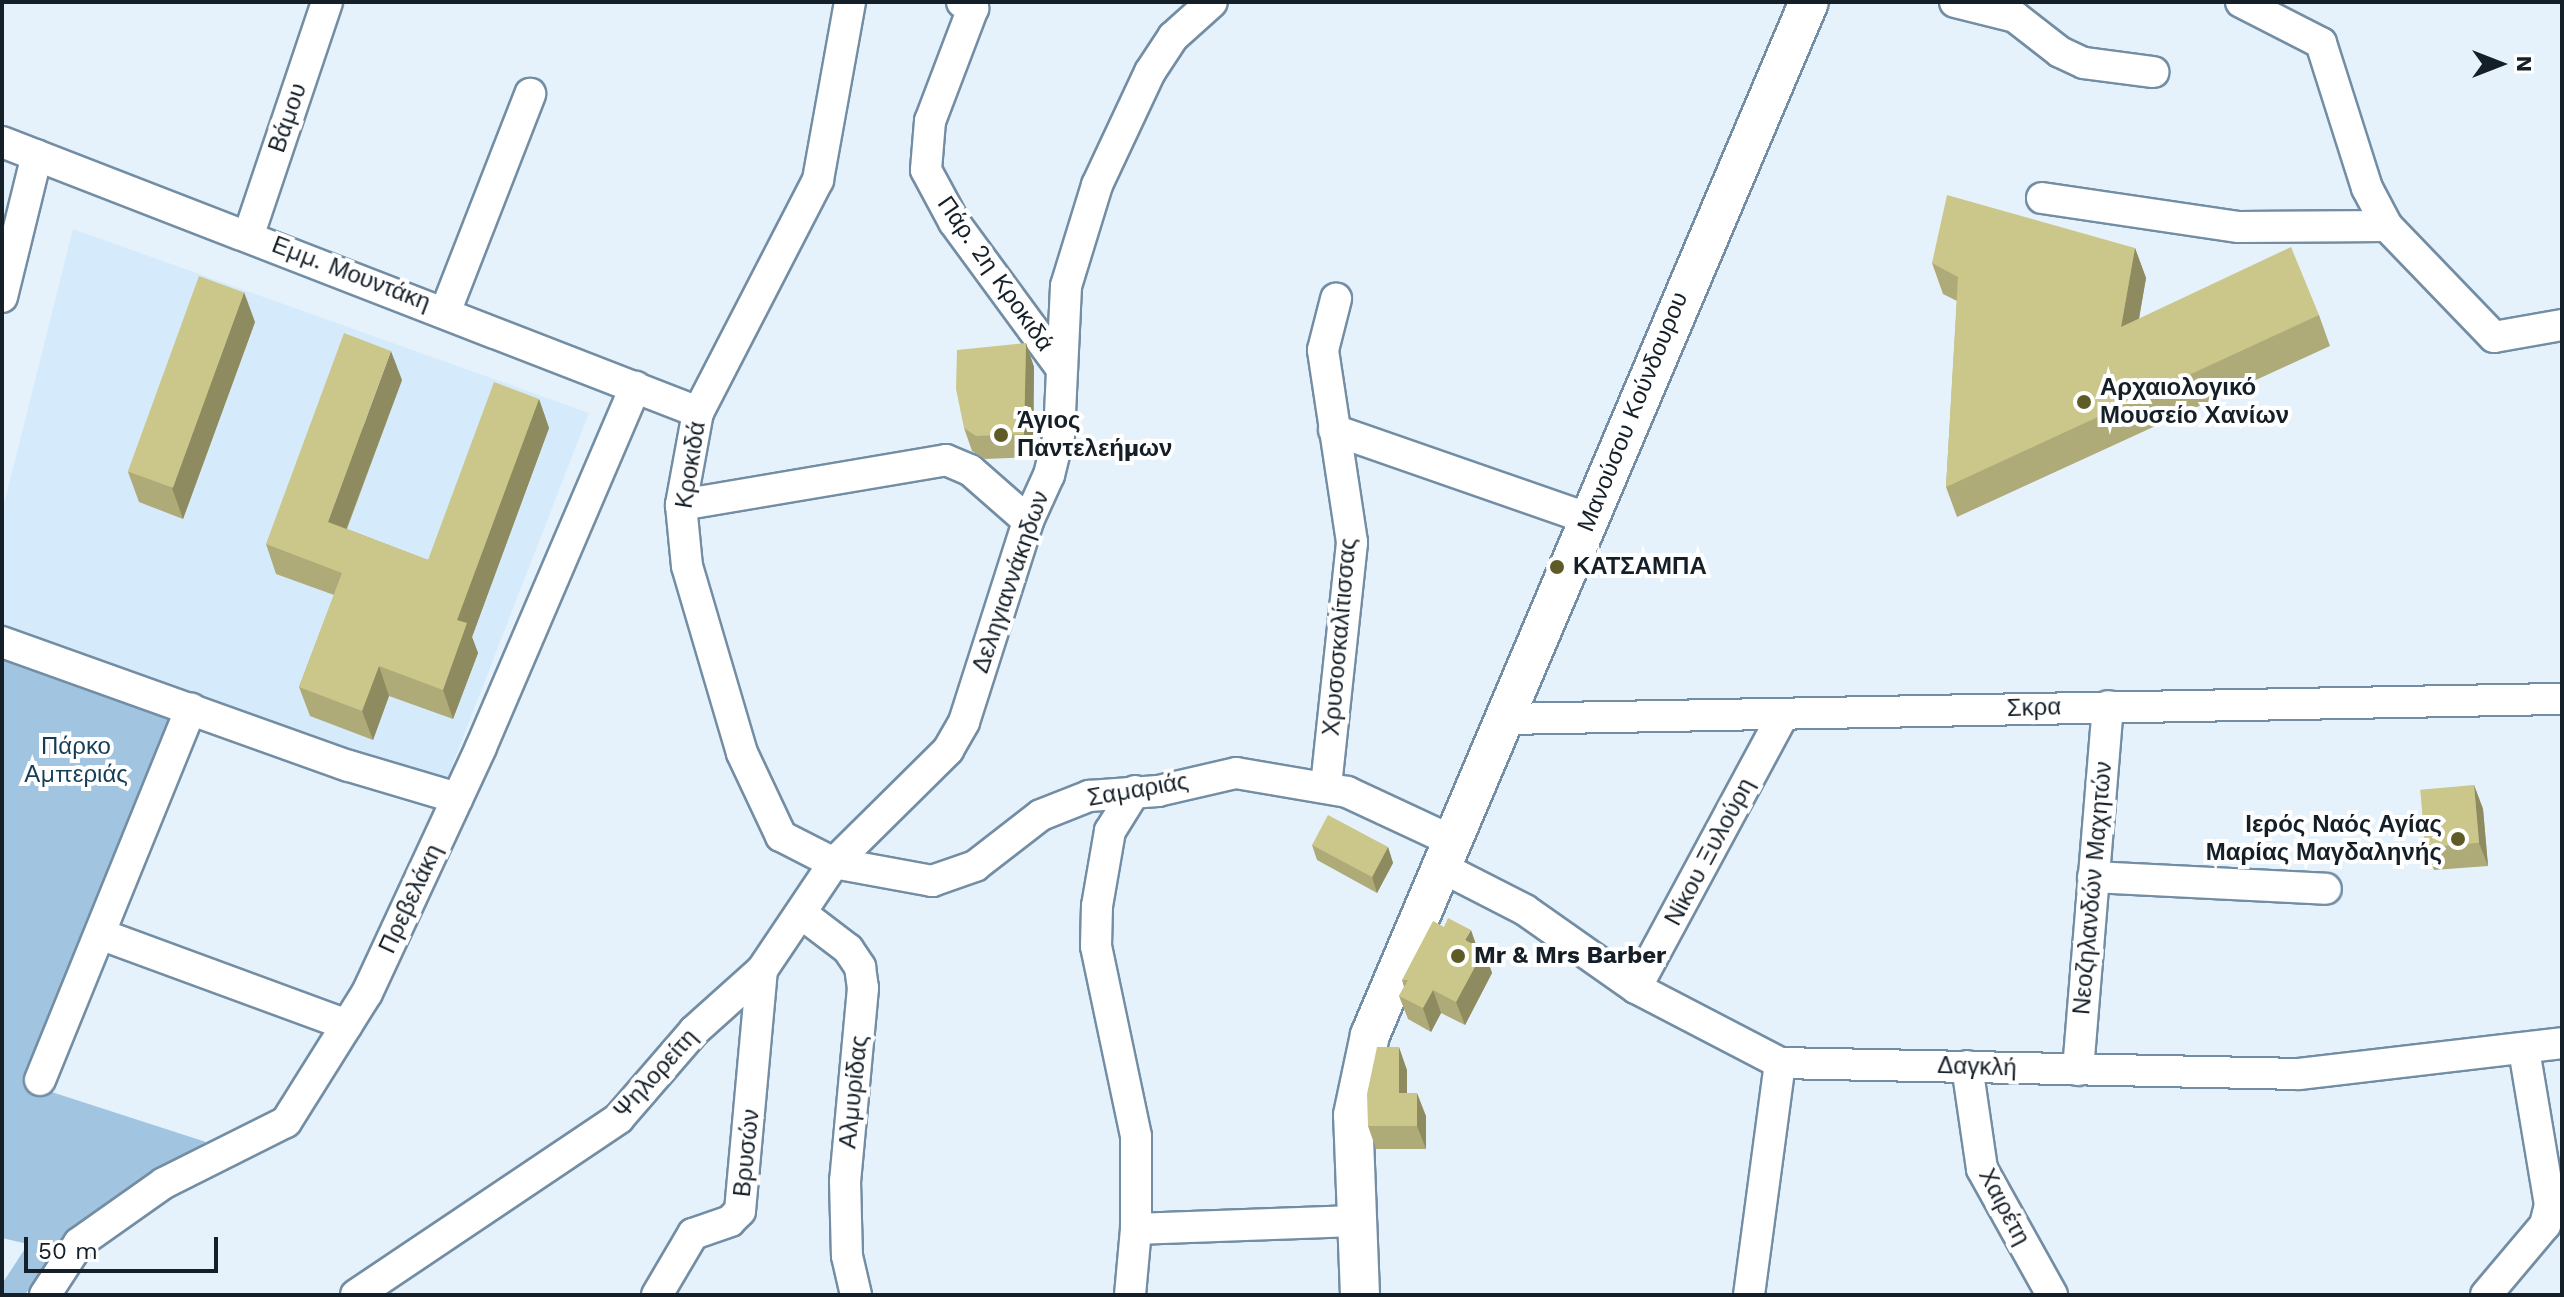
<!DOCTYPE html>
<html>
<head>
<meta charset="utf-8">
<style>
  body { margin:0 }
  #map { position:relative; width:2564px; height:1297px; overflow:hidden; background:#e6f2fb; font-family:"Work Sans",sans-serif }
  div>[style] { position:absolute }
  .built>* { inset:0; background:#d5ebfc }
  .green>* { inset:0; background:#a1c4e0 }
  .roads { filter:drop-shadow(2px 0 #738ea4) drop-shadow(-2px 0 #738ea4) drop-shadow(0 2px #738ea4) drop-shadow(0 -2px #738ea4) }
  .minor>* { height:30px; margin:-15px; padding:0 15px; transform-origin:15px; border-radius:15px; background:#fff }
  .major>* { height:38px; margin:-19px; padding:0 19px; transform-origin:19px; border-radius:19px; background:#fff }
  .wall>* { inset:0; background:#afab78 }
  .shaded-wall>* { inset:0; background:#8e8b61 }
  .building>* { inset:0; background:#cbc78b; transform-origin:0 0 }
  .dots>* { width:22px; height:22px; translate:-50% -50%; box-sizing:border-box; border:4px solid #fff; border-radius:50% }
  span { translate:-50% -50%; white-space:nowrap; text-align:center; line-height:1.15; -webkit-text-stroke:8px #fff; paint-order:stroke }
  .street-label { font-size:24px; color:#151f28 }
  .poi-label { font-size:24px; color:#151f28; font-weight:700 }
  .left { translate:0 -50%; text-align:left }
  .right { translate:-100% -50%; text-align:right }
  .park-label { font-size:24px; color:#153d58 }
  .frame { position:absolute; inset:0; border:4px solid #151f28; pointer-events:none }
  .north { position:absolute; left:2460px; top:24px; width:80px; height:80px; -webkit-text-stroke:6px #fff; paint-order:stroke; rotate:90deg; font-size:22px; font-weight:700; line-height:32px; text-align:center; color:#151f28 }
  .north::after { content:''; display:block; margin:auto; width:28px; height:36px; background:#151f28; clip-path:polygon(50% 0,100% 100%,50% 72%,0 100%) }
  .scale { position:absolute; left:24px; top:1237px; width:194px; height:36px; box-sizing:border-box; border:4px solid #151f28; border-top:0; padding-left:10px; font-size:24px; line-height:28px; white-space:nowrap; color:#151f28; -webkit-text-stroke:6px #fff; paint-order:stroke }
</style>
</head>
<body>
<div id="map">
  <div class="built">
    <div style="clip-path:polygon(73px 229px,589px 413px,443px 789px,2px 638px,2px 512px)"></div>
  </div>
  <div class="green">
    <div style="clip-path:polygon(2px 658px,175px 715px,27px 1084px,206px 1142px,66px 1231px,25px 1295px,2px 1295px,2px 1284px,28px 1244px,2px 1238px)"></div>
  </div>
  <div class="roads">
    <div class="minor">
      <div style="left:850px;top:2px;width:181px;rotate:100.2deg"></div>
      <div style="left:818px;top:180px;width:261px;rotate:117.3deg"></div>
      <div style="left:698px;top:412px;width:95px;rotate:100.4deg"></div>
      <div style="left:681px;top:505px;width:61px;rotate:84.4deg"></div>
      <div style="left:687px;top:566px;width:195px;rotate:73.6deg"></div>
      <div style="left:742px;top:753px;width:92px;rotate:64.8deg"></div>
      <div style="left:781px;top:836px;width:59px;rotate:27deg"></div>
      <div style="left:834px;top:863px;width:100px;rotate:10.4deg"></div>
      <div style="left:932px;top:881px;width:46px;rotate:-19.2deg"></div>
      <div style="left:975px;top:866px;width:83px;rotate:-37.7deg"></div>
      <div style="left:1041px;top:815px;width:52px;rotate:-21.6deg"></div>
      <div style="left:1089px;top:796px;width:69px;rotate:-4.1deg"></div>
      <div style="left:1158px;top:791px;width:80px;rotate:-13deg"></div>
      <div style="left:1236px;top:773px;width:113px;rotate:9.7deg"></div>
      <div style="left:1347px;top:792px;width:118px;rotate:25deg"></div>
      <div style="left:962px;top:2px;width:13px;rotate:29deg"></div>
      <div style="left:973px;top:8px;width:121px;rotate:110.8deg"></div>
      <div style="left:930px;top:121px;width:49px;rotate:94.7deg"></div>
      <div style="left:926px;top:170px;width:59px;rotate:61.7deg"></div>
      <div style="left:954px;top:222px;width:182px;rotate:53.7deg"></div>
      <div style="left:1955px;top:2px;width:62px;rotate:14deg"></div>
      <div style="left:2015px;top:17px;width:57px;rotate:37.9deg"></div>
      <div style="left:2060px;top:52px;width:26px;rotate:25deg"></div>
      <div style="left:2084px;top:63px;width:70px;rotate:7.4deg"></div>
      <div style="left:2241px;top:2px;width:90px;rotate:27.1deg"></div>
      <div style="left:2321px;top:43px;width:152px;rotate:72.4deg"></div>
      <div style="left:2367px;top:188px;width:43px;rotate:62.2deg"></div>
      <div style="left:2387px;top:226px;width:154px;rotate:46.1deg"></div>
      <div style="left:2494px;top:337px;width:69px;rotate:-10deg"></div>
      <div style="left:2px;top:142px;width:747px;rotate:21.2deg"></div>
      <div style="left:2042px;top:198px;width:199px;rotate:8.4deg"></div>
      <div style="left:2239px;top:227px;width:148px;rotate:-0.4deg"></div>
      <div style="left:249px;top:234px;width:245px;rotate:-71.4deg"></div>
      <div style="left:2px;top:297px;width:146px;rotate:-76.2deg"></div>
      <div style="left:446px;top:310px;width:232px;rotate:-68.7deg"></div>
      <div style="left:1334px;top:430px;width:270px;rotate:19.2deg"></div>
      <div style="left:681px;top:505px;width:269px;rotate:-9.6deg"></div>
      <div style="left:946px;top:460px;width:26px;rotate:23deg"></div>
      <div style="left:970px;top:470px;width:77px;rotate:41.3deg"></div>
      <div style="left:2px;top:642px;width:368px;rotate:19.7deg"></div>
      <div style="left:349px;top:766px;width:113px;rotate:16.5deg"></div>
      <div style="left:1506px;top:719px;width:1056px;rotate:-1.09deg"></div>
      <div style="left:1326px;top:786px;width:245px;rotate:-83.9deg"></div>
      <div style="left:1352px;top:542px;width:194px;rotate:-98.6deg"></div>
      <div style="left:1323px;top:350px;width:53px;rotate:-75.7deg"></div>
      <div style="left:1443px;top:868px;width:92px;rotate:27.1deg"></div>
      <div style="left:1525px;top:910px;width:136px;rotate:35.1deg"></div>
      <div style="left:1636px;top:988px;width:162px;rotate:27.5deg"></div>
      <div style="left:1780px;top:1063px;width:519px;rotate:1.21deg"></div>
      <div style="left:2299px;top:1074px;width:265px;rotate:-6.7deg"></div>
      <div style="left:2093px;top:877px;width:233px;rotate:2.9deg"></div>
      <div style="left:802px;top:914px;width:58px;rotate:37.3deg"></div>
      <div style="left:848px;top:949px;width:22px;rotate:56deg"></div>
      <div style="left:860px;top:967px;width:21px;rotate:82deg"></div>
      <div style="left:863px;top:988px;width:194px;rotate:95.3deg"></div>
      <div style="left:845px;top:1181px;width:75px;rotate:88.5deg"></div>
      <div style="left:847px;top:1256px;width:40px;rotate:77deg"></div>
      <div style="left:100px;top:934px;width:263px;rotate:20.2deg"></div>
      <div style="left:1636px;top:988px;width:310px;rotate:-61.7deg"></div>
      <div style="left:1967px;top:1066px;width:104px;rotate:81.7deg"></div>
      <div style="left:1982px;top:1169px;width:144px;rotate:60.9deg"></div>
      <div style="left:2078px;top:1070px;width:365px;rotate:-85.3deg"></div>
      <div style="left:40px;top:1080px;width:401px;rotate:-67.9deg"></div>
      <div style="left:1136px;top:1229px;width:218px;rotate:-2.1deg"></div>
      <div style="left:45px;top:1295px;width:62px;rotate:-56.8deg"></div>
      <div style="left:79px;top:1243px;width:104px;rotate:-35.2deg"></div>
      <div style="left:164px;top:1183px;width:136px;rotate:-26.6deg"></div>
      <div style="left:286px;top:1122px;width:152px;rotate:-57.9deg"></div>
      <div style="left:367px;top:993px;width:271px;rotate:-65.1deg"></div>
      <div style="left:481px;top:747px;width:392px;rotate:-66.8deg"></div>
      <div style="left:356px;top:1295px;width:317px;rotate:-33.9deg"></div>
      <div style="left:619px;top:1118px;width:115px;rotate:-49.2deg"></div>
      <div style="left:694px;top:1031px;width:91px;rotate:-41.9deg"></div>
      <div style="left:762px;top:970px;width:129px;rotate:-56.1deg"></div>
      <div style="left:834px;top:863px;width:161px;rotate:-44.7deg"></div>
      <div style="left:948px;top:750px;width:32px;rotate:-60deg"></div>
      <div style="left:964px;top:722px;width:211px;rotate:-72.3deg"></div>
      <div style="left:1028px;top:521px;width:51px;rotate:-65.5deg"></div>
      <div style="left:1049px;top:475px;width:41px;rotate:-76deg"></div>
      <div style="left:1059px;top:435px;width:149px;rotate:-87.3deg"></div>
      <div style="left:1066px;top:286px;width:106px;rotate:-72.9deg"></div>
      <div style="left:1097px;top:185px;width:125px;rotate:-64.9deg"></div>
      <div style="left:1150px;top:72px;width:42px;rotate:-56.7deg"></div>
      <div style="left:1173px;top:37px;width:52px;rotate:-41.9deg"></div>
      <div style="left:657px;top:1295px;width:71px;rotate:-59.5deg"></div>
      <div style="left:693px;top:1234px;width:39px;rotate:-19deg"></div>
      <div style="left:730px;top:1221px;width:14px;rotate:-45deg"></div>
      <div style="left:740px;top:1211px;width:242px;rotate:-84.8deg"></div>
      <div style="left:1130px;top:1295px;width:66px;rotate:-84.8deg"></div>
      <div style="left:1136px;top:1229px;width:93px;rotate:-90deg"></div>
      <div style="left:1136px;top:1136px;width:194px;rotate:-101.9deg"></div>
      <div style="left:1096px;top:946px;width:40px;rotate:-88.6deg"></div>
      <div style="left:1097px;top:906px;width:76px;rotate:-80.2deg"></div>
      <div style="left:1110px;top:831px;width:47px;rotate:-58deg"></div>
      <div style="left:1749px;top:1295px;width:234px;rotate:-82.4deg"></div>
      <div style="left:2486px;top:1295px;width:92px;rotate:-49.9deg"></div>
      <div style="left:2545px;top:1225px;width:21px;rotate:-76deg"></div>
      <div style="left:2550px;top:1205px;width:158px;rotate:-99.5deg"></div>
    </div>
    <div class="major">
      <div style="left:1360px;top:1295px;width:180px;rotate:-92.2deg"></div>
      <div style="left:1353px;top:1115px;width:82px;rotate:-78deg"></div>
      <div style="left:1370px;top:1035px;width:1122px;rotate:-66.98deg"></div>
    </div>
  </div>
  <div class="wall">
    <div style="clip-path:polygon(2135px 248px,2146px 278px,2139px 319px,2319px 315px,2330px 346px,1957px 517px,1946px 487px,1957px 301px,1943px 294px,1932px 263px)"></div>
    <div style="clip-path:polygon(255px 322px,183px 519px,139px 502px,128px 472px)"></div>
    <div style="clip-path:polygon(1026px 343px,1034px 367px,1033px 457px,985px 459px,972px 451px,964px 428px)"></div>
    <div style="clip-path:polygon(402px 380px,347px 529px,428px 560px,539px 399px,549px 428px,472px 637px,478px 653px,453px 719px,389px 696px,373px 740px,310px 716px,299px 687px,334px 595px,276px 574px,266px 544px)"></div>
    <div style="clip-path:polygon(2474px 785px,2483px 809px,2488px 866px,2434px 870px,2425px 847px)"></div>
    <div style="clip-path:polygon(1312px 845px,1388px 847px,1393px 863px,1377px 893px,1317px 860px)"></div>
    <div style="clip-path:polygon(1477px 946px,1484px 950px,1492px 973px,1465px 1025px,1441px 1013px,1431px 1032px,1408px 1019px,1399px 996px,1404px 987px,1402px 980px)"></div>
    <div style="clip-path:polygon(1407px 1070px,1407px 1093px,1426px 1116px,1426px 1149px,1376px 1149px,1368px 1126px)"></div>
  </div>
  <div class="shaded-wall">
    <div style="clip-path:polygon(2135px 248px,2146px 278px,2132px 358px,2121px 327px)"></div>
    <div style="clip-path:polygon(244px 292px,255px 322px,183px 519px,172px 488px)"></div>
    <div style="clip-path:polygon(1026px 343px,1034px 367px,1033px 457px,1024px 434px)"></div>
    <div style="clip-path:polygon(391px 351px,402px 380px,338px 551px,328px 522px)"></div>
    <div style="clip-path:polygon(539px 399px,549px 428px,472px 637px,478px 653px,453px 719px,443px 690px,457px 620px)"></div>
    <div style="clip-path:polygon(379px 666px,389px 696px,373px 740px,362px 711px)"></div>
    <div style="clip-path:polygon(2474px 785px,2483px 809px,2488px 866px,2479px 843px)"></div>
    <div style="clip-path:polygon(1388px 847px,1393px 863px,1377px 893px,1372px 877px)"></div>
    <div style="clip-path:polygon(1471px 930px,1479px 953px,1465px 940px)"></div>
    <div style="clip-path:polygon(1484px 950px,1492px 973px,1465px 1025px,1456px 1002px)"></div>
    <div style="clip-path:polygon(1433px 990px,1441px 1013px,1431px 1032px,1423px 1008px)"></div>
    <div style="clip-path:polygon(1399px 1047px,1407px 1070px,1407px 1116px,1399px 1093px)"></div>
    <div style="clip-path:polygon(1417px 1093px,1426px 1116px,1426px 1149px,1417px 1126px)"></div>
  </div>
  <div class="building">
    <div style="clip-path:polygon(1947px 195px,2135px 248px,2121px 327px,2291px 247px,2319px 315px,1946px 487px,1958px 277px,1932px 263px)"></div>
    <div style="left:199px;top:276px;width:48px;height:208px;rotate:20deg"></div>
    <div style="clip-path:polygon(344px 333px,391px 351px,328px 522px,428px 560px,494px 382px,539px 399px,457px 620px,467px 623px,443px 690px,379px 666px,362px 711px,299px 687px,342px 573px,266px 544px)"></div>
    <div style="clip-path:polygon(1026px 343px,1024px 434px,976px 436px,964px 428px,956px 389px,957px 350px)"></div>
    <div style="left:2474px;top:785px;width:58px;height:54px;rotate:85deg"></div>
    <div style="left:1328px;top:815px;width:68px;height:34px;rotate:28deg"></div>
    <div style="clip-path:polygon(1448px 918px,1471px 930px,1465px 940px,1484px 950px,1456px 1002px,1433px 990px,1423px 1008px,1399px 996px,1408px 980px,1402px 980px,1433px 921px,1444px 927px)"></div>
    <div style="clip-path:polygon(1377px 1047px,1399px 1047px,1399px 1093px,1417px 1093px,1417px 1126px,1368px 1126px,1367px 1094px)"></div>
  </div>
  <div class="dots">
    <div style="left:2084px;top:402px;background:#5f5b27"></div>
    <div style="left:1001px;top:435px;background:#5f5b27"></div>
    <div style="left:1557px;top:567px;background:#5f5b27"></div>
    <div style="left:2458px;top:839px;background:#5f5b27"></div>
    <div style="left:1458px;top:956px;background:#5f5b27"></div>
  </div>
  <div class="street-label">
    <span style="left:288px;top:118px;rotate:-71deg">Βάμου</span>
    <span style="left:351px;top:274px;rotate:21deg">Εμμ. Μουντάκη</span>
    <span style="left:995px;top:274px;rotate:55deg">Πάρ. 2η Κροκιδά</span>
    <span style="left:1633px;top:412px;rotate:-68deg">Μανούσου Κούνδουρου</span>
    <span style="left:691px;top:465px;rotate:-81deg">Κροκιδά</span>
    <span style="left:1011px;top:582px;rotate:-71deg">Δεληγιαννάκηδων</span>
    <span style="left:1340px;top:637px;rotate:-85deg">Χρυσοσκαλίτισσας</span>
    <span style="left:2034px;top:708px;rotate:-2deg">Σκρα</span>
    <span style="left:1138px;top:790px;rotate:-10deg">Σαμαριάς</span>
    <span style="left:1710px;top:852px;rotate:-62deg">Νίκου Ξυλούρη</span>
    <span style="left:2093px;top:888px;rotate:-85deg">Νεοζηλανδών Μαχητών</span>
    <span style="left:411px;top:899px;rotate:-65deg">Πρεβελάκη</span>
    <span style="left:1977px;top:1067px;rotate:2deg">Δαγκλή</span>
    <span style="left:656px;top:1074px;rotate:-48deg">Ψηλορείτη</span>
    <span style="left:854px;top:1092px;rotate:-84deg">Αλμυρίδας</span>
    <span style="left:747px;top:1153px;rotate:-84deg">Βρυσών</span>
    <span style="left:2004px;top:1207px;rotate:62deg">Χαιρέτη</span>
  </div>
  <div class="poi-label">
    <span class="left" style="left:2100px;top:402px">Αρχαιολογικό<br>Μουσείο Χανίων</span>
    <span class="left" style="left:1017px;top:435px">Άγιος<br>Παντελεήμων</span>
    <span class="left" style="left:1573px;top:567px">ΚΑΤΣΑΜΠΑ</span>
    <span class="right" style="left:2442px;top:839px">Ιερός Ναός Αγίας<br>Μαρίας Μαγδαληνής</span>
    <span class="left" style="left:1474px;top:956px">Mr &amp; Mrs Barber</span>
  </div>
  <div class="park-label">
    <span style="left:76px;top:761px">Πάρκο<br>Αμπεριάς</span>
  </div>
  <div class="frame"></div>
  <div class="north">N</div>
  <div class="scale">50 m</div>
</div>
</body>
</html>
